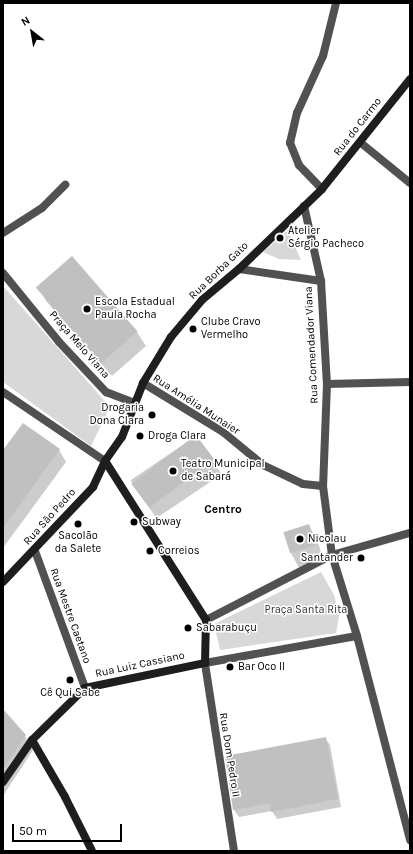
<!DOCTYPE html>
<html>
<head>
<meta charset="utf-8">
<style>
  body { margin:0 }
  #map { position:relative; width:413px; height:854px; overflow:hidden; background:#fff; font-family:Karla,sans-serif }
  div>[style] { position:absolute }
  .green>* { inset:0; background:#d8d8d8 }
  .shadow>* { inset:0; background:#0003; transform-origin:0 0 }
  .building>* { inset:0; background:#c0c0c0; transform-origin:0 0 }
  .street>* { height:8px; margin:-4px; padding:0 4px; transform-origin:4px; border-radius:4px; background:#515151 }
  .secondary>* { height:8px; margin:-4px; padding:0 4px; transform-origin:4px; border-radius:4px; background:#1e1e1e }
  .dots>* { width:11px; height:11px; translate:-50% -50%; box-sizing:border-box; border:2px solid #fff; border-radius:50% }
  span { translate:-50% -50%; white-space:nowrap; text-align:center; line-height:1.15; -webkit-text-stroke:3px #fff; paint-order:stroke }
  .street-label { font-size:11px; color:#000 }
  .poi-label { font-size:11px; color:#000 }
  .left { translate:0 -50%; text-align:left }
  .right { translate:-100% -50%; text-align:right }
  .park-label { font-size:11px; color:#2f2f2f }
  .neighbourhood-label { font-size:12px; color:#000; font-weight:700 }
  .frame { position:absolute; inset:0; border:4px solid #000; pointer-events:none }
  .north { position:absolute; left:12px; top:12px; width:40px; height:40px; -webkit-text-stroke:3px #fff; paint-order:stroke; rotate:329deg; font-size:11px; font-weight:700; line-height:16px; text-align:center; color:#000 }
  .north::after { content:''; display:block; margin:auto; width:14px; height:18px; background:#000; clip-path:polygon(50% 0,100% 100%,50% 72%,0 100%) }
  .scale { position:absolute; left:12px; top:824px; width:110px; height:18px; box-sizing:border-box; border:2px solid #000; border-top:0; padding-left:5px; font-size:12px; line-height:14px; white-space:nowrap; color:#000; -webkit-text-stroke:3px #fff; paint-order:stroke }
</style>
</head>
<body>
<div id="map">
  <div class="green">
    <div style="clip-path:polygon(288px 230px,301px 260px,279px 259px,263px 252px)"></div>
    <div style="clip-path:polygon(3px 286px,110px 407px,91px 446px,3px 382px)"></div>
    <div style="clip-path:polygon(321px 572px,334px 595px,339px 616px,336px 633px,220px 650px,214px 624px)"></div>
  </div>
  <div class="shadow">
    <div style="clip-path:polygon(38px 287px,137px 332px,146px 346px,112px 376px,46px 301px)"></div>
    <div style="left:196px;top:436px;width:46px;height:79px;rotate:56deg"></div>
    <div style="clip-path:polygon(59px 450px,66px 462px,3px 548px,3px 452px)"></div>
    <div style="clip-path:polygon(309px 526px,317px 540px,324px 560px,299px 568px,291px 553px)"></div>
    <div style="clip-path:polygon(3px 716px,25px 736px,33px 750px,3px 796px)"></div>
    <div style="clip-path:polygon(325px 738px,330px 745px,341px 807px,277px 819px,272px 811px,239px 817px,234px 810px,226px 757px)"></div>
  </div>
  <div class="building">
    <div style="left:72px;top:256px;width:100px;height:48px;rotate:49deg"></div>
    <div style="clip-path:polygon(23px 423px,60px 449px,3px 528px,3px 450px)"></div>
    <div style="left:196px;top:435px;width:30px;height:81px;rotate:53deg"></div>
    <div style="left:309px;top:524px;width:22px;height:27px;rotate:72deg"></div>
    <div style="clip-path:polygon(3px 709px,26px 735px,3px 769px)"></div>
    <div style="clip-path:polygon(326px 737px,338px 799px,271px 812px,270px 803px,233px 810px,225px 756px)"></div>
  </div>
  <div class="street">
    <div style="left:361px;top:143px;width:63px;rotate:39.2deg"></div>
    <div style="left:322px;top:189px;width:33px;rotate:-134deg"></div>
    <div style="left:299px;top:165px;width:24px;rotate:-112deg"></div>
    <div style="left:290px;top:143px;width:31px;rotate:-77deg"></div>
    <div style="left:297px;top:113px;width:63px;rotate:-65.5deg"></div>
    <div style="left:323px;top:56px;width:55px;rotate:-76.2deg"></div>
    <div style="left:304px;top:206px;width:77px;rotate:77.2deg"></div>
    <div style="left:321px;top:281px;width:103px;rotate:86.7deg"></div>
    <div style="left:327px;top:384px;width:102px;rotate:92.2deg"></div>
    <div style="left:323px;top:486px;width:70px;rotate:82.6deg"></div>
    <div style="left:332px;top:555px;width:85px;rotate:72.8deg"></div>
    <div style="left:357px;top:636px;width:211px;rotate:75.4deg"></div>
    <div style="left:3px;top:233px;width:46px;rotate:-32.7deg"></div>
    <div style="left:42px;top:208px;width:33px;rotate:-45deg"></div>
    <div style="left:239px;top:269px;width:83px;rotate:8.3deg"></div>
    <div style="left:3px;top:273px;width:89px;rotate:50.9deg"></div>
    <div style="left:59px;top:342px;width:69px;rotate:46.8deg"></div>
    <div style="left:106px;top:392px;width:30px;rotate:21deg"></div>
    <div style="left:143px;top:383px;width:94px;rotate:31.5deg"></div>
    <div style="left:223px;top:432px;width:52px;rotate:39.5deg"></div>
    <div style="left:263px;top:465px;width:44px;rotate:25.4deg"></div>
    <div style="left:303px;top:484px;width:20px;rotate:6deg"></div>
    <div style="left:327px;top:384px;width:83px;rotate:-1.4deg"></div>
    <div style="left:3px;top:392px;width:123px;rotate:34.1deg"></div>
    <div style="left:35px;top:551px;width:146px;rotate:69.9deg"></div>
    <div style="left:206px;top:620px;width:142px;rotate:-27.3deg"></div>
    <div style="left:332px;top:555px;width:81px;rotate:-15.8deg"></div>
    <div style="left:234px;top:851px;width:190px;rotate:-98.8deg"></div>
    <div style="left:205px;top:663px;width:154px;rotate:-10.1deg"></div>
  </div>
  <div class="secondary">
    <div style="left:3px;top:582px;width:131px;rotate:-46.5deg"></div>
    <div style="left:93px;top:487px;width:29px;rotate:-65deg"></div>
    <div style="left:105px;top:461px;width:29px;rotate:-55deg"></div>
    <div style="left:122px;top:437px;width:58px;rotate:-68.7deg"></div>
    <div style="left:143px;top:383px;width:54px;rotate:-58.7deg"></div>
    <div style="left:171px;top:337px;width:48px;rotate:-50deg"></div>
    <div style="left:202px;top:300px;width:48px;rotate:-40deg"></div>
    <div style="left:239px;top:269px;width:115px;rotate:-43.9deg"></div>
    <div style="left:322px;top:189px;width:141px;rotate:-51.3deg"></div>
    <div style="left:32px;top:740px;width:66px;rotate:59.9deg"></div>
    <div style="left:65px;top:797px;width:60px;rotate:63.4deg"></div>
    <div style="left:3px;top:782px;width:51px;rotate:-55.4deg"></div>
    <div style="left:32px;top:740px;width:74px;rotate:-44.5deg"></div>
    <div style="left:85px;top:688px;width:123px;rotate:-11.8deg"></div>
    <div style="left:205px;top:663px;width:43px;rotate:-88.7deg"></div>
    <div style="left:206px;top:620px;width:188px;rotate:-122.4deg"></div>
  </div>
  <div class="dots">
    <div style="left:280px;top:238px;background:#000"></div>
    <div style="left:87px;top:309px;background:#000"></div>
    <div style="left:193px;top:329px;background:#000"></div>
    <div style="left:152px;top:415px;background:#000"></div>
    <div style="left:140px;top:436px;background:#000"></div>
    <div style="left:173px;top:471px;background:#000"></div>
    <div style="left:134px;top:522px;background:#000"></div>
    <div style="left:78px;top:524px;background:#000"></div>
    <div style="left:300px;top:539px;background:#000"></div>
    <div style="left:150px;top:551px;background:#000"></div>
    <div style="left:361px;top:558px;background:#000"></div>
    <div style="left:188px;top:628px;background:#000"></div>
    <div style="left:230px;top:667px;background:#000"></div>
    <div style="left:70px;top:680px;background:#000"></div>
  </div>
  <div class="street-label">
    <span style="left:358px;top:127px;rotate:-52deg">Rua do Carmo</span>
    <span style="left:219px;top:271px;rotate:-44deg">Rua Borba Gato</span>
    <span style="left:79px;top:345px;rotate:49deg">Praça Melo Viana</span>
    <span style="left:312px;top:345px;rotate:-93deg">Rua Comendador Viana</span>
    <span style="left:196px;top:405px;rotate:33deg">Rua Amélia Munaier</span>
    <span style="left:50px;top:517px;rotate:-48deg">Rua São Pedro</span>
    <span style="left:70px;top:616px;rotate:70deg">Rua Mestre Caetano</span>
    <span style="left:140px;top:665px;rotate:-12deg">Rua Luiz Cassiano</span>
    <span style="left:229px;top:755px;rotate:81deg">Rua Dom Pedro II</span>
  </div>
  <div class="poi-label">
    <span class="left" style="left:288px;top:238px">Atelier<br>Sérgio Pacheco</span>
    <span class="left" style="left:95px;top:309px">Escola Estadual<br>Paula Rocha</span>
    <span class="left" style="left:201px;top:329px">Clube Cravo<br>Vermelho</span>
    <span class="right" style="left:144px;top:415px">Drogaria<br>Dona Clara</span>
    <span class="left" style="left:148px;top:436px">Droga Clara</span>
    <span class="left" style="left:181px;top:471px">Teatro Municipal<br>de Sabará</span>
    <span class="left" style="left:142px;top:522px">Subway</span>
    <span style="left:78px;top:543px">Sacolão<br>da Salete</span>
    <span class="left" style="left:308px;top:539px">Nicolau</span>
    <span class="left" style="left:158px;top:551px">Correios</span>
    <span class="right" style="left:353px;top:558px">Santander</span>
    <span class="left" style="left:196px;top:628px">Sabarabuçu</span>
    <span class="left" style="left:238px;top:667px">Bar Oco II</span>
    <span style="left:70px;top:693px">Cê Qui Sabe</span>
  </div>
  <div class="park-label">
    <span style="left:306px;top:610px">Praça Santa Rita</span>
  </div>
  <div class="neighbourhood-label">
    <span style="left:223px;top:510px">Centro</span>
  </div>
  <div class="frame"></div>
  <div class="north">N</div>
  <div class="scale">50 m</div>
</div>
</body>
</html>
